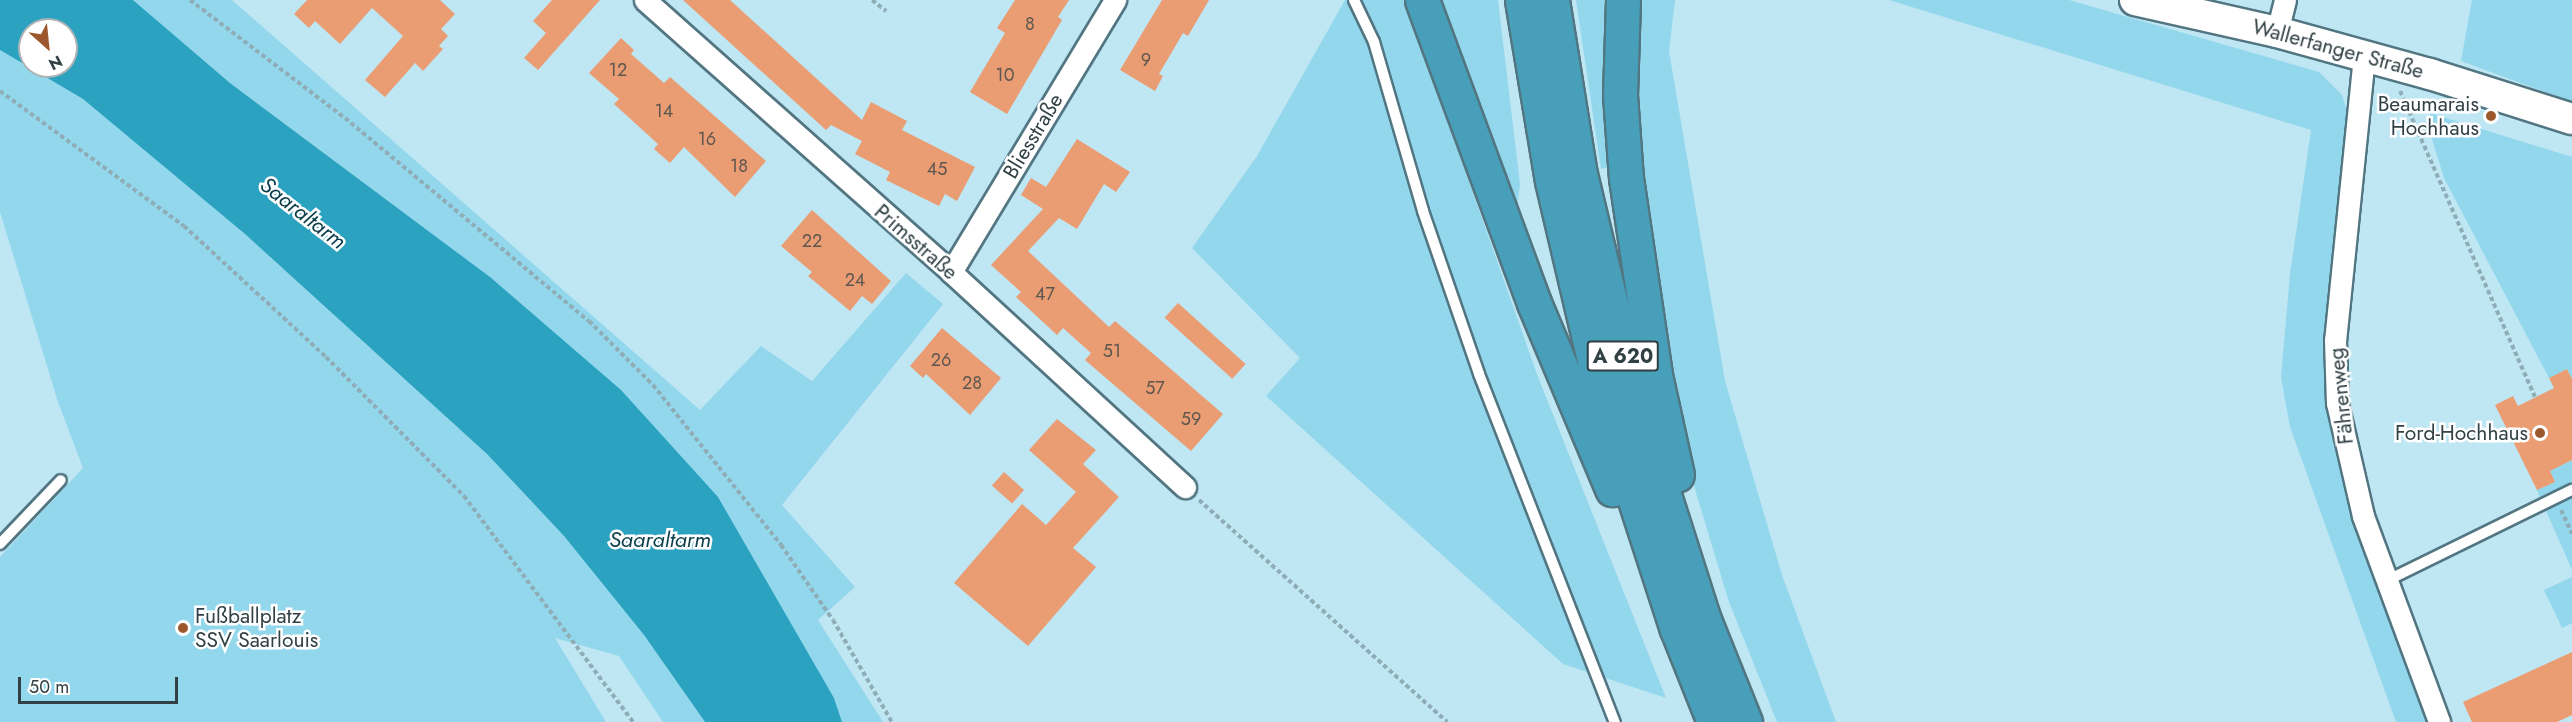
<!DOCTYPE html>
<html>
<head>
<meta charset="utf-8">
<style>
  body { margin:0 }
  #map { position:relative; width:2572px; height:722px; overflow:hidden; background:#bfe6f3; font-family:Jost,sans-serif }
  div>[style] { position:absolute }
  .green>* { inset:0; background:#93d7ed }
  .water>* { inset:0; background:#2ca2c1 }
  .building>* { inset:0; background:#ea9c72; transform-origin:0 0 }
  .path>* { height:4px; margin-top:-2px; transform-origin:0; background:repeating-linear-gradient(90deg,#8eadb7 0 4.5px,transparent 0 7.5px) }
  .roads { filter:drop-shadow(2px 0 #527681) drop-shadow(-2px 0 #527681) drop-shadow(0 2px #527681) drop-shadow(0 -2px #527681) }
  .service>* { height:10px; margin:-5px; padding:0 5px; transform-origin:5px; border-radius:5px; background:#fff }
  .minor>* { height:21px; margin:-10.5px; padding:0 10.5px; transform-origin:10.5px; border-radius:10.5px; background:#fff }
  .secondary>* { height:30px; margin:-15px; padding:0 15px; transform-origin:15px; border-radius:15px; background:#fff }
  .motorway>* { height:33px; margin:-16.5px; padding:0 16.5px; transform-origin:16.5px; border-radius:16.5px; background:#479fb9 }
  .dots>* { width:16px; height:16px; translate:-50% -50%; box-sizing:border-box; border:3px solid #fff; border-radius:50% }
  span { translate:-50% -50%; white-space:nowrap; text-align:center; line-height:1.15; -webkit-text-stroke:5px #fff; paint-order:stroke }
  .number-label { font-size:18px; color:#5e5750 }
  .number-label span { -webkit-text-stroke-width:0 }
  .shield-label span { padding:2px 4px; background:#fff; border:2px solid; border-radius:4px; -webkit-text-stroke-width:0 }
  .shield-label { font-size:20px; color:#304045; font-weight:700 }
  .street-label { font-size:21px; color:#304045 }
  .poi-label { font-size:21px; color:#304045 }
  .right { translate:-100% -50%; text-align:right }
  .left { translate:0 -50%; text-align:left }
  .water-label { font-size:22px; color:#0c3f4c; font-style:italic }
  .north { position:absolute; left:18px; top:18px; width:60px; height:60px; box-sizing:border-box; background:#fff; border:2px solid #acb3b5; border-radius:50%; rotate:153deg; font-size:16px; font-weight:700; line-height:24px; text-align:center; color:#304045 }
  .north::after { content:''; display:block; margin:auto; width:21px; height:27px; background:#9d572d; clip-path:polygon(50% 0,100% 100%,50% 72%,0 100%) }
  .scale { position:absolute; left:18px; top:677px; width:160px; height:27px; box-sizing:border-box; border:3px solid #304045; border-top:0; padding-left:8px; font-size:18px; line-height:21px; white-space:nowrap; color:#304045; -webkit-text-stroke:4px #fff; paint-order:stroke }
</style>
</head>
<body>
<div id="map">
  <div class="green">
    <div style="clip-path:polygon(133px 0,232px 0,700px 410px,761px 346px,812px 381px,906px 273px,943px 304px,782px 505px,855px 587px,818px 620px,883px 722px,842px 722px,834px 698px,798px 638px,490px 277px,230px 83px)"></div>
    <div style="clip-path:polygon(1345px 0,1405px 0,1538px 377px,1666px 698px,1563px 664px,1266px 396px,1300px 358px,1192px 248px,1257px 156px)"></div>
    <div style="clip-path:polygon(1439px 0,1498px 0,1520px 184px,1517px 209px)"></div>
    <div style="clip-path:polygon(1576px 0,1612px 0,1612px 166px,1601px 169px)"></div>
    <div style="clip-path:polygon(1637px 0,1675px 0,1669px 51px,1725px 381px,1782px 575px,1836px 722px,1777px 722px,1729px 602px,1684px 453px,1654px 286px,1632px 111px)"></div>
    <div style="clip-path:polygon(1889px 0,2069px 0,2319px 72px,2342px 95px,2347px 111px,2325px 340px,2327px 406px,2355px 519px,2427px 722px,2396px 722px,2290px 427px,2281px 377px,2290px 274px,2311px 130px)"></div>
    <div style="clip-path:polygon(2472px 0,2572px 0,2572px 102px,2461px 61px)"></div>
    <div style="clip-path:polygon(0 50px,83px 99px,245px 234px,487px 454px,564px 536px,644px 635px,705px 722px,663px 722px,619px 656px,555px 638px,606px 722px,0 722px,0 557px,83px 468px,58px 402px,0 212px)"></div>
    <div style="clip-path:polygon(2430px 113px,2572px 157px,2572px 379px,2567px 369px,2549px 378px,2444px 178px,2431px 136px)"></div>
    <div style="clip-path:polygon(2572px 460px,2572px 570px,2537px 490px,2555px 482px,2550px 471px)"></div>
    <div style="clip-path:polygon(2572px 577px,2572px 623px,2562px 628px,2544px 590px)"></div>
  </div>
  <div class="water">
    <div style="clip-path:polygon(evenodd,0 0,133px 0,230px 83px,490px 277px,621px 390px,718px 497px,834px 698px,842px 722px,705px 722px,644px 635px,564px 536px,487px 454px,245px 234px,83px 99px,0 50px,0 0,30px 30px,66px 30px,66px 66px,30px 66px,30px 30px)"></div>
  </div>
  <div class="building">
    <div style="clip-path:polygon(307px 0,440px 0,455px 14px,441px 29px,448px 36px,439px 46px,443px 49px,423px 71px,415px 63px,385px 97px,365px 80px,403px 36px,372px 8px,340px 44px,315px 21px,309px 28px,294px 14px)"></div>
    <div style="clip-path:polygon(552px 0,600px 0,538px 70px,524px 58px,546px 33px,533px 21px)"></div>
    <div style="clip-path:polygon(683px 0,730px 0,862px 120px,871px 102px,907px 121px,902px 130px,975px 167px,957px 201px,945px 194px,939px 206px,886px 180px,890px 172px,855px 154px,862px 141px,831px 125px,826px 130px)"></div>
    <div style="clip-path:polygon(1015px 0,1069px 0,1058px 17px,1062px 20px,1007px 114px,970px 92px,1005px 33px,997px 28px)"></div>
    <div style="clip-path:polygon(1162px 0,1209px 0,1188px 36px,1183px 33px,1159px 74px,1163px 76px,1155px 91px,1120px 70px)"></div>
    <div style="clip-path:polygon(621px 38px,634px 50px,631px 54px,664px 83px,670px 77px,766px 161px,735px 197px,684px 147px,670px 163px,654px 149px,658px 144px,614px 104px,619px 99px,589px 73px)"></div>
    <div style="clip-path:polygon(1077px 139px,1130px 172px,1116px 192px,1104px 184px,1077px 229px,1059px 218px,1028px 251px,1109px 327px,1115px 321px,1223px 414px,1191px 451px,1085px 360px,1091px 353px,1063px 328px,1057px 335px,1016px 297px,1021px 292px,991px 265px,1043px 209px,1021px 195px,1031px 178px,1046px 187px)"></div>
    <div style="clip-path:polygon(812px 210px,891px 281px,872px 304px,862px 296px,850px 311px,808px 276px,812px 272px,781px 246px)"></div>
    <div style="left:1178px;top:303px;width:91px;height:20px;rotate:42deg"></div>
    <div style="clip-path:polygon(942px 328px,1001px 378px,970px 415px,926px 374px,923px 378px,910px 366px)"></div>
    <div style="clip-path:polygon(2567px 369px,2572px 379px,2572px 460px,2550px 471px,2555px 482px,2537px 490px,2495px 405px,2513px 396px,2518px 406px,2554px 388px,2549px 378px)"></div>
    <div style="clip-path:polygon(1057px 419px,1096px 450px,1083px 464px,1119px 497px,1073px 548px,1096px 567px,1028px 646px,954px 583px,1022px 504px,1046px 525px,1076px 492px,1029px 450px)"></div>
    <div style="left:1004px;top:472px;width:27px;height:18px;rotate:42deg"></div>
    <div style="clip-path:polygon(2572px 652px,2572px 715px,2557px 722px,2472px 722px,2463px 702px)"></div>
  </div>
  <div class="path">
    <div style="left:190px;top:0;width:195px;rotate:37.3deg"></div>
    <div style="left:345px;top:118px;width:317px;rotate:39.8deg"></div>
    <div style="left:589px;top:321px;width:91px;rotate:45deg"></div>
    <div style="left:653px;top:385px;width:205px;rotate:51.3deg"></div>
    <div style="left:781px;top:545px;width:91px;rotate:55.3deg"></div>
    <div style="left:833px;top:620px;width:118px;rotate:60deg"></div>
    <div style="left:872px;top:0;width:18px;rotate:38deg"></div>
    <div style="left:0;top:91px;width:228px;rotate:36.3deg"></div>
    <div style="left:184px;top:226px;width:193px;rotate:42.7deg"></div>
    <div style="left:326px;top:357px;width:196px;rotate:45.2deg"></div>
    <div style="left:464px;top:496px;width:282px;rotate:53.2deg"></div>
    <div style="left:2400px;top:91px;width:334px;rotate:66.2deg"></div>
    <div style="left:1199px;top:500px;width:333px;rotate:41.8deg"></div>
    <div style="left:2561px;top:510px;width:26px;rotate:65deg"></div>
  </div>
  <div class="roads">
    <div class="service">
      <div style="left:1354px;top:0;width:47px;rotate:64.5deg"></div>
      <div style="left:1374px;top:42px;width:176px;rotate:73.8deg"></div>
      <div style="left:1423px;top:211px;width:172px;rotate:71deg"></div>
      <div style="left:1479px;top:374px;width:374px;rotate:68.7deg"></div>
      <div style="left:0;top:544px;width:88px;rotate:-46.4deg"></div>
      <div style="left:2388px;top:580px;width:205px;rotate:-26.1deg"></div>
    </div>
    <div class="minor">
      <div style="left:645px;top:0;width:409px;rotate:41.6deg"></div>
      <div style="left:951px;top:272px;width:318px;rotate:42.6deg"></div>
      <div style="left:2277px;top:32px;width:33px;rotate:-76deg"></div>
      <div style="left:2364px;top:56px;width:285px;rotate:95.8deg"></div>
      <div style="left:2335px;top:340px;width:63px;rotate:88.2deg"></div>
      <div style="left:2337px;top:403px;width:116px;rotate:77deg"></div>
      <div style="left:2363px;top:516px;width:220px;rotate:69.7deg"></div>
      <div style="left:951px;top:272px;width:318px;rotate:-58.9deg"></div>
    </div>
    <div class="secondary">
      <div style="left:2135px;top:0;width:146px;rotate:12.7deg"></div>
      <div style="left:2277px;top:32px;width:159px;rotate:15.4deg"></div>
      <div style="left:2430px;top:74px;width:149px;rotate:17.6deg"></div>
    </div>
    <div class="motorway">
      <div style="left:1422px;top:0;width:323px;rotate:69.7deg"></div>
      <div style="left:1534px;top:303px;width:202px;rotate:67.2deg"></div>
      <div style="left:1522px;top:0;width:183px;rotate:80.6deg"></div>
      <div style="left:1552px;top:181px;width:236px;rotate:76.8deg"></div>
      <div style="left:1606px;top:411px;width:229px;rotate:72deg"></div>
      <div style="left:1677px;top:629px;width:100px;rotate:68.3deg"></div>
      <div style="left:1552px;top:0;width:176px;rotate:80.9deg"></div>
      <div style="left:1580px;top:174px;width:233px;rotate:76.6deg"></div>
      <div style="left:1634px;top:401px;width:230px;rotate:72.3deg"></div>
      <div style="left:1704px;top:620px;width:110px;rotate:68.1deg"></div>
      <div style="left:1623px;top:0;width:95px;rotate:91.8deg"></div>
      <div style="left:1620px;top:95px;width:83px;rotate:85.9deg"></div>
      <div style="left:1626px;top:178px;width:199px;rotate:81.6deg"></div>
      <div style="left:1655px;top:375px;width:102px;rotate:77.6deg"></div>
    </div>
  </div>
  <div class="dots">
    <div style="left:2491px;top:116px;background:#9d572d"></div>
    <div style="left:2540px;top:433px;background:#9d572d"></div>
    <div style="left:183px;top:628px;background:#9d572d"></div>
  </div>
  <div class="number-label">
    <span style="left:1030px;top:24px">8</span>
    <span style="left:1146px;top:60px">9</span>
    <span style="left:618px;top:70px">12</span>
    <span style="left:1005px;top:75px">10</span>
    <span style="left:664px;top:111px">14</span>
    <span style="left:707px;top:139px">16</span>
    <span style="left:739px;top:166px">18</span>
    <span style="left:937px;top:169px">45</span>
    <span style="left:812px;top:241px">22</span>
    <span style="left:855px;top:280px">24</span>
    <span style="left:1045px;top:294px">47</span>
    <span style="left:1112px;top:351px">51</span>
    <span style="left:941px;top:360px">26</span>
    <span style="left:972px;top:383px">28</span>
    <span style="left:1155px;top:388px">57</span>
    <span style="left:1191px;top:419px">59</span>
  </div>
  <div class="shield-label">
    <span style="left:1623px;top:356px">A 620</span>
  </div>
  <div class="street-label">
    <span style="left:2338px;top:49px;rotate:15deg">Wallerfanger Straße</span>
    <span style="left:1033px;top:136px;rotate:-59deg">Bliesstraße</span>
    <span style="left:916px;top:242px;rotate:41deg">Primsstraße</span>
    <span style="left:2341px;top:396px;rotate:-96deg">Fährenweg</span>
  </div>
  <div class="poi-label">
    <span class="right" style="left:2479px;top:116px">Beaumarais<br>Hochhaus</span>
    <span class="right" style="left:2528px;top:433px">Ford-Hochhaus</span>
    <span class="left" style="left:195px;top:628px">Fußballplatz<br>SSV Saarlouis</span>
  </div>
  <div class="water-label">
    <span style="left:303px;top:213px;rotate:38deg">Saaraltarm</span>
    <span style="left:660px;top:540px">Saaraltarm</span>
  </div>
  <div class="north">N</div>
  <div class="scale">50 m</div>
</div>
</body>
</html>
